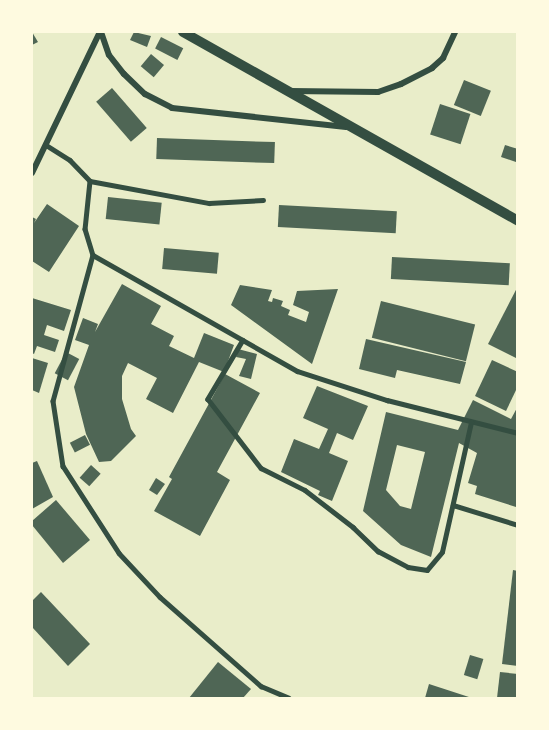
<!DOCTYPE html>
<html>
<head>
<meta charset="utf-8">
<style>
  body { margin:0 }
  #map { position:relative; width:549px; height:730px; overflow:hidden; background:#e9edc9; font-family:"Fira Sans Condensed",sans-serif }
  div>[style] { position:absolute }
  .building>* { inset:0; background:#4f6655; transform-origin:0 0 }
  .service>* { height:4.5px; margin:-2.25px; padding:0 2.25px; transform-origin:2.25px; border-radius:2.25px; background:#344e41 }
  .minor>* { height:6px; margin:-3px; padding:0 3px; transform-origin:3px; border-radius:3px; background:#344e41 }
  .tertiary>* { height:10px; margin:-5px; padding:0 5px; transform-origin:5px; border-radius:5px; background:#344e41 }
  span { translate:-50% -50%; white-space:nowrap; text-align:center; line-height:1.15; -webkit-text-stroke:4.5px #fefae0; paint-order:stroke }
  .frame { position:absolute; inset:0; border:33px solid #fefae0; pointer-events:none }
</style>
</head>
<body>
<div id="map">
  <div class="building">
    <div style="clip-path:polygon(32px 32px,38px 42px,32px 45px)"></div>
    <div style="clip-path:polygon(134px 32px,151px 36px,147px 47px,130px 40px)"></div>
    <div style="left:161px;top:37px;width:25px;height:13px;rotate:27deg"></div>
    <div style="left:151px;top:54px;width:17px;height:16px;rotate:40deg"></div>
    <div style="left:464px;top:80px;width:29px;height:27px;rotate:22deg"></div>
    <div style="left:112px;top:88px;width:53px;height:21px;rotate:49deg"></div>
    <div style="left:440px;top:104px;width:32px;height:32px;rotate:18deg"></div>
    <div style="left:157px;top:138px;width:118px;height:21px;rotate:2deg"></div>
    <div style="clip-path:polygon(505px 145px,518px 149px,516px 162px,501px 157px)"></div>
    <div style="left:108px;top:197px;width:54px;height:22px;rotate:6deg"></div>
    <div style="clip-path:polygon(47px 204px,79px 226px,49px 272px,32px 261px,32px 217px,36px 219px,34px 223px)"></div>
    <div style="left:279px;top:205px;width:118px;height:22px;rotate:3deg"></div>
    <div style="left:164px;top:248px;width:55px;height:21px;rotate:5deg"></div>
    <div style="left:392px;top:257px;width:118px;height:22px;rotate:3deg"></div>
    <div style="clip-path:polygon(122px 284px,161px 306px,151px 324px,174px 336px,169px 346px,194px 358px,204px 333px,234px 345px,224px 372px,199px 362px,173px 413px,146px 399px,157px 378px,128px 363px,122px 376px,122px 399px,131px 429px,136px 436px,111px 461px,99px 462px,86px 434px,74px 387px,89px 345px,75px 340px,83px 318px,98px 324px,95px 332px)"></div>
    <div style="clip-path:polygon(240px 285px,272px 290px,268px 301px,272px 302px,273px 298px,283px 301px,281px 306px,290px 310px,288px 315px,306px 322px,309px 312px,293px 305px,297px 291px,338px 289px,312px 364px,231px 305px)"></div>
    <div style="clip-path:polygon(518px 286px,518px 359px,488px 344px)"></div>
    <div style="clip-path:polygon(32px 298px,71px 310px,64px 331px,47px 325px,44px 335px,59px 340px,55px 352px,37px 346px,34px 354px,32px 353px)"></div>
    <div style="left:381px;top:301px;width:97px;height:38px;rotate:14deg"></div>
    <div style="clip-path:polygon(366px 339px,466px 362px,460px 384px,397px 370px,395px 378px,359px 369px)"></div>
    <div style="clip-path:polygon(238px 349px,257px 354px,251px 379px,239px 376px,246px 359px,236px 357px)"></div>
    <div style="left:66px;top:352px;width:15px;height:24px;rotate:28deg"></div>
    <div style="clip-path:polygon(32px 358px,48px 363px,39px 393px,32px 390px)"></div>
    <div style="clip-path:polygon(492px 360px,518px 372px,518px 386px,506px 411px,475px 396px)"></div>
    <div style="clip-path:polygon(225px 374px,260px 393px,217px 472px,230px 480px,200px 536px,154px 511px,172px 479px,169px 477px)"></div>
    <div style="clip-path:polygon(317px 386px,368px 406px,353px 440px,337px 433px,329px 453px,348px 461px,332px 501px,318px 495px,320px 491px,281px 472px,294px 439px,319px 449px,328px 429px,303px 418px)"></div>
    <div style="clip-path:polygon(evenodd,473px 400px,511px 419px,518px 406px,518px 502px,516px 507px,475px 494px,477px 486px,468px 483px,477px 453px,459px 443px,431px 557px,401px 545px,363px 511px,386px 412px,458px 430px,473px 400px,397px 445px,425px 452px,411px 509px,400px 506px,386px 490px,397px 445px)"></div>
    <div style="left:85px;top:435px;width:11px;height:17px;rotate:63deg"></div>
    <div style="clip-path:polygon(37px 461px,53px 497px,32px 509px,32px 463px)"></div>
    <div style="left:91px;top:465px;width:13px;height:17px;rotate:42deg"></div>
    <div style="clip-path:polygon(156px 478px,165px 484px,157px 495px,149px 490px)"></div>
    <div style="clip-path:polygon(56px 500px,90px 540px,63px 563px,32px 525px,32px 521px)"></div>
    <div style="clip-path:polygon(513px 570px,518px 571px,518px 666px,502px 664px)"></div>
    <div style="clip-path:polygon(41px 592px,90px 644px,68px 666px,32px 627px,32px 601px)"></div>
    <div style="left:470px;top:655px;width:14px;height:21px;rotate:17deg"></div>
    <div style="clip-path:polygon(218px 662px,251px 689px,243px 698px,189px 698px)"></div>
    <div style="clip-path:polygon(500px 672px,518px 674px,518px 698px,497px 698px)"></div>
    <div style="clip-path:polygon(429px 684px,472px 698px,425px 698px)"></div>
  </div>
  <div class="service">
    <div style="left:46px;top:145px;width:28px;rotate:32deg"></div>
    <div style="left:70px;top:160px;width:29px;rotate:46deg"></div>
    <div style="left:90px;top:181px;width:48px;rotate:95.9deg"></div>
    <div style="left:85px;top:229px;width:27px;rotate:73deg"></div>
    <div style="left:93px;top:255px;width:151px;rotate:105.3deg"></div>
    <div style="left:53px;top:401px;width:66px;rotate:81.3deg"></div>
    <div style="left:63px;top:466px;width:103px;rotate:57.2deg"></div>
    <div style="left:119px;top:553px;width:60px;rotate:47deg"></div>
    <div style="left:160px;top:597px;width:135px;rotate:41.4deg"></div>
    <div style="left:261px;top:686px;width:30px;rotate:23deg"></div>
    <div style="left:90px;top:181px;width:121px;rotate:10.5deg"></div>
    <div style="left:209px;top:203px;width:54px;rotate:-3.2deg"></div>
    <div style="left:93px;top:255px;width:235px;rotate:29.6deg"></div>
    <div style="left:297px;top:371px;width:95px;rotate:17.9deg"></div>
    <div style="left:387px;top:400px;width:135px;rotate:14.1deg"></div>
    <div style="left:243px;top:340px;width:69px;rotate:120.7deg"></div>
    <div style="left:208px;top:399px;width:87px;rotate:52.5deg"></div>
    <div style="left:261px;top:468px;width:49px;rotate:26.6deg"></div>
    <div style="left:305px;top:490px;width:61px;rotate:37.6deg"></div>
    <div style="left:353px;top:527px;width:35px;rotate:44deg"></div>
    <div style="left:378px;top:551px;width:34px;rotate:28deg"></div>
    <div style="left:408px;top:567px;width:19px;rotate:9deg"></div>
    <div style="left:427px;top:570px;width:23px;rotate:-50deg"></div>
    <div style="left:442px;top:552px;width:133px;rotate:-77.4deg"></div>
    <div style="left:453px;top:505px;width:68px;rotate:17.1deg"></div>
  </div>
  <div class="minor">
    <div style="left:101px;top:32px;width:24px;rotate:71deg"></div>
    <div style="left:109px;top:55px;width:24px;rotate:52deg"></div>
    <div style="left:124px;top:74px;width:29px;rotate:44deg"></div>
    <div style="left:145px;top:94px;width:30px;rotate:27deg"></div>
    <div style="left:172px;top:108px;width:175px;rotate:6.2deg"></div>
    <div style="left:290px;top:91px;width:88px;rotate:0.7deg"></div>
    <div style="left:378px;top:92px;width:24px;rotate:-19deg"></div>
    <div style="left:401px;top:84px;width:35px;rotate:-27deg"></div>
    <div style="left:432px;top:68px;width:15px;rotate:-42deg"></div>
    <div style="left:443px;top:58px;width:29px;rotate:-65deg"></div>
    <div style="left:32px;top:173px;width:157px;rotate:-64.3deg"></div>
  </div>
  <div class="tertiary">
    <div style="left:183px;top:32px;width:385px;rotate:29.4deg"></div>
  </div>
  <div class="frame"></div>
</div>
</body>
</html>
